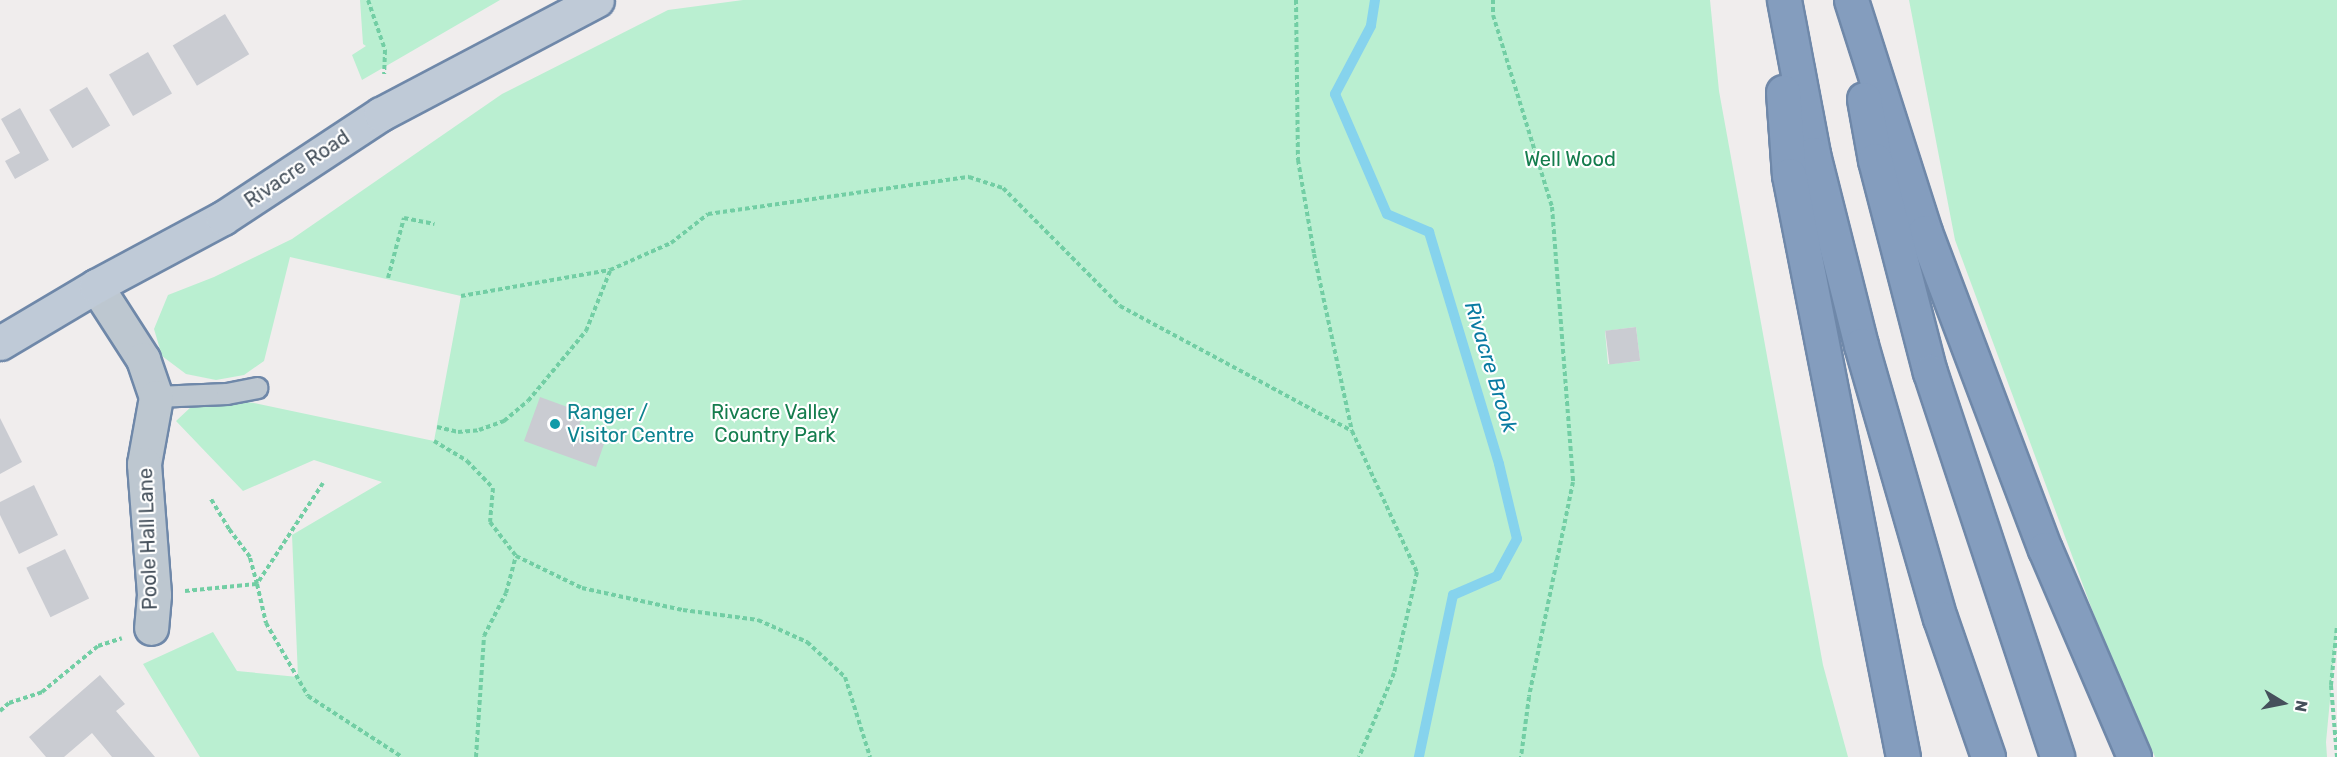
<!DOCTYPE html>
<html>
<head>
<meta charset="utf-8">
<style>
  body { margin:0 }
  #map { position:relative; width:2337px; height:757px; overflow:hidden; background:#f0eded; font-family:Rubik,sans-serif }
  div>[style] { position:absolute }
  .green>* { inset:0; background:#baefd1 }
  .stream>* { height:10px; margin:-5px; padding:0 5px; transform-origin:5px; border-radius:5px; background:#86d3ed }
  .building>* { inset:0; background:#caccd2; transform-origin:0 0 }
  .path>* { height:4px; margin-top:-2px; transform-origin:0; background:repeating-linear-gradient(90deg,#72cea4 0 4.5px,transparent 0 7.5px) }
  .roads { filter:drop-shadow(2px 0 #6f88a9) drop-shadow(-2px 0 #6f88a9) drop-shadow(0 2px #6f88a9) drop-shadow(0 -2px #6f88a9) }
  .service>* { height:20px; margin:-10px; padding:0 10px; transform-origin:10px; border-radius:10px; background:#bdc7d0 }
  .minor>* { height:33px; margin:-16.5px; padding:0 16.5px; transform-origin:16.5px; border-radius:16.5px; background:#bdc7d0 }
  .secondary>* { height:33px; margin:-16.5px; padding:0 16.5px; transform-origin:16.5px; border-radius:16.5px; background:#bfcad7 }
  .motorway>* { height:33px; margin:-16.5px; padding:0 16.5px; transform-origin:16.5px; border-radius:16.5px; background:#849dbe }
  .dots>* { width:16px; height:16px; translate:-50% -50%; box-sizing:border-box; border:3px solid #fff; border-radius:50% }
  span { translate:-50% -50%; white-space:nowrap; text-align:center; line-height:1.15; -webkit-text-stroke:4.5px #fff; paint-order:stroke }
  .park-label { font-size:20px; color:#157d4e }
  .street-label { font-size:20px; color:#45505b }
  .culture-label { font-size:20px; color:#0d838f }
  .left { translate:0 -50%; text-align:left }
  .water-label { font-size:21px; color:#097ba2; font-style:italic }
  .north { position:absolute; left:2253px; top:673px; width:60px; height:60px; -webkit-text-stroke:4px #fff; paint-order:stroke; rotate:100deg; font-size:16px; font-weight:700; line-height:24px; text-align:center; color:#45505b }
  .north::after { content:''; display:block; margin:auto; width:21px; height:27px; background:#45505b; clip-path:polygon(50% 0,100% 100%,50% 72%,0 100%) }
</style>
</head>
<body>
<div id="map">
  <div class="green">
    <div style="clip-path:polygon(360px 0,500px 0,362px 80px,352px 55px,366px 46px,363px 44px)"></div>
    <div style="clip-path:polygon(evenodd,743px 0,1710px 0,1719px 91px,1823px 665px,1848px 757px,200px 757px,143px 664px,213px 632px,237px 671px,298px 677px,292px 535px,382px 482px,314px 460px,243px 491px,176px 421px,192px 406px,219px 399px,254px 403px,434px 441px,461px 296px,290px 257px,264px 361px,244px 375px,216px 380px,186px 374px,162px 356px,154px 329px,168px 295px,214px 277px,292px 239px,502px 94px,668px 10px,743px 0,1636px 327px,1640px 361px,1608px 364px,1605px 331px,1636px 327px)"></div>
    <div style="clip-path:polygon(1909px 0,2337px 0,2337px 626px,2326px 742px,2327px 757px,2155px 757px,2100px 631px,1955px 240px)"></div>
  </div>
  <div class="stream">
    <div style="left:1375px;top:0;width:26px;rotate:99deg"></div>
    <div style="left:1371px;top:26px;width:77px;rotate:117.9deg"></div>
    <div style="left:1335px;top:94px;width:131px;rotate:66.6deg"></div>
    <div style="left:1387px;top:214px;width:46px;rotate:23.2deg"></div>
    <div style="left:1429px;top:232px;width:242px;rotate:73.2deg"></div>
    <div style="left:1499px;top:464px;width:77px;rotate:76.5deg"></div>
    <div style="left:1517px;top:539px;width:42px;rotate:118.4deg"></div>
    <div style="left:1497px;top:576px;width:48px;rotate:156.6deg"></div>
    <div style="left:1453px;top:595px;width:166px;rotate:101.9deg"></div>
  </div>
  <div class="building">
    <div style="left:225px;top:14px;width:47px;height:61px;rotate:59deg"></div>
    <div style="left:148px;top:52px;width:48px;height:45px;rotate:60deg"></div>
    <div style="left:87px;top:87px;width:45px;height:44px;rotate:59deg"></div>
    <div style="clip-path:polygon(20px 108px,49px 160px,15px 179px,5px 161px,20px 153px,1px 119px)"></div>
    <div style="left:1636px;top:327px;width:34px;height:31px;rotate:83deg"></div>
    <div style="clip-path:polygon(540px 397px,584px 413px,576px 434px,604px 444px,596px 467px,524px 441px)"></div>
    <div style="clip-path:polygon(0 418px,22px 462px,0 474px)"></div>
    <div style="clip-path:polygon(34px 485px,58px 535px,19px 554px,0 515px,0 502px)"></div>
    <div style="left:65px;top:549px;width:55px;height:43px;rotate:64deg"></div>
    <div style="clip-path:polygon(100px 675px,125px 704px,116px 711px,155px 757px,112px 757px,92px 733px,64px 757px,46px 757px,29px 737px)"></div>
  </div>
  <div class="path">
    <div style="left:368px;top:0;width:53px;rotate:71.2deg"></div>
    <div style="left:385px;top:50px;width:24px;rotate:92deg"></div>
    <div style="left:1296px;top:0;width:160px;rotate:89.3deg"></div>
    <div style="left:1298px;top:160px;width:95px;rotate:80.3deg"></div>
    <div style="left:1314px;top:254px;width:181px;rotate:77.9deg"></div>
    <div style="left:1352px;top:431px;width:155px;rotate:65.3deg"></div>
    <div style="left:1417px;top:572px;width:104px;rotate:102.8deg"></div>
    <div style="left:1394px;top:673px;width:91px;rotate:112.6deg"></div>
    <div style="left:1493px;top:0;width:15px;rotate:90deg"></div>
    <div style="left:1493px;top:15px;width:201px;rotate:72.9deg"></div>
    <div style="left:1552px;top:207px;width:276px;rotate:85.6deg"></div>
    <div style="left:1573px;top:482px;width:219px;rotate:101.6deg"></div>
    <div style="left:1529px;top:697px;width:61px;rotate:97.6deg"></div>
    <div style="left:388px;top:278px;width:62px;rotate:-75.1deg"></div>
    <div style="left:404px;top:218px;width:31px;rotate:11deg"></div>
    <div style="left:461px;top:296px;width:151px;rotate:-9.9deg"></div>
    <div style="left:610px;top:270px;width:67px;rotate:-23.9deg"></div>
    <div style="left:671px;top:243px;width:47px;rotate:-38.1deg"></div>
    <div style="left:708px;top:214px;width:264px;rotate:-8.1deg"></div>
    <div style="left:969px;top:177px;width:36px;rotate:18deg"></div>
    <div style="left:1003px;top:188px;width:166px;rotate:45.2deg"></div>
    <div style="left:1120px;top:306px;width:264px;rotate:28.3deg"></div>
    <div style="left:437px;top:427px;width:22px;rotate:13deg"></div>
    <div style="left:458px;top:432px;width:21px;rotate:-5deg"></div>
    <div style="left:479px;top:430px;width:27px;rotate:-20deg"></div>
    <div style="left:504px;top:421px;width:31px;rotate:-40deg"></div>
    <div style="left:528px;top:401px;width:91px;rotate:-50.4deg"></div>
    <div style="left:586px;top:331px;width:65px;rotate:-68.2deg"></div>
    <div style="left:434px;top:441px;width:39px;rotate:31deg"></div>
    <div style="left:467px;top:461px;width:37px;rotate:46deg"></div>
    <div style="left:493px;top:488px;width:34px;rotate:95deg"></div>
    <div style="left:490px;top:522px;width:43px;rotate:52.6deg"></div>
    <div style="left:516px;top:556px;width:73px;rotate:25.9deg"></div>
    <div style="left:582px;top:588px;width:103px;rotate:12.3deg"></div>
    <div style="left:683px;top:610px;width:76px;rotate:7.6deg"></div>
    <div style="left:758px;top:620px;width:54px;rotate:24.2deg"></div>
    <div style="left:807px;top:642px;width:52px;rotate:42.6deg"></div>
    <div style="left:845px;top:677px;width:84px;rotate:72.6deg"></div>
    <div style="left:323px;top:483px;width:121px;rotate:123.2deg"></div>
    <div style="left:257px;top:584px;width:40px;rotate:77deg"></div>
    <div style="left:266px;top:623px;width:84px;rotate:60.1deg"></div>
    <div style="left:308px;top:696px;width:112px;rotate:33deg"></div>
    <div style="left:185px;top:591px;width:72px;rotate:-5.6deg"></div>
    <div style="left:257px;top:584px;width:28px;rotate:-105deg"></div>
    <div style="left:250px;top:557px;width:35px;rotate:-127deg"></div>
    <div style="left:229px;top:529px;width:35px;rotate:-121deg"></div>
    <div style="left:0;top:711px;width:12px;rotate:-42deg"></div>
    <div style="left:9px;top:703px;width:35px;rotate:-18deg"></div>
    <div style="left:42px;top:692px;width:72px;rotate:-39.4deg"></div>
    <div style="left:98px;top:646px;width:25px;rotate:-18deg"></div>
    <div style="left:476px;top:757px;width:121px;rotate:-86.2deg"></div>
    <div style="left:484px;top:636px;width:48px;rotate:-62.9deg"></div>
    <div style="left:506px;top:593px;width:38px;rotate:-75deg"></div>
    <div style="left:2337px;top:757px;width:72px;rotate:-94.8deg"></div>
    <div style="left:2331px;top:685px;width:59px;rotate:-84.2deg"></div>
  </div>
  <div class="roads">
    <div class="service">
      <div style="left:156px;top:397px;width:71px;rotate:-2.4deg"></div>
      <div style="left:227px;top:394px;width:31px;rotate:-11deg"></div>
    </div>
    <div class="minor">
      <div style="left:96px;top:286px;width:87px;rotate:57.2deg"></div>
      <div style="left:143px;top:359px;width:40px;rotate:71.1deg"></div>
      <div style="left:156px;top:397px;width:68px;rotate:100.2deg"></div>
      <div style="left:144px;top:464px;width:131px;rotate:85.6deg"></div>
      <div style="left:154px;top:595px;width:33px;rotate:95deg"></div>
    </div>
    <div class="secondary">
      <div style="left:0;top:343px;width:112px;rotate:-30.7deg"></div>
      <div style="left:96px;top:286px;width:144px;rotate:-28.2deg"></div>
      <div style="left:223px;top:218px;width:189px;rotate:-33.4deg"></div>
      <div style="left:381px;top:114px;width:244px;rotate:-27.8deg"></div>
    </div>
    <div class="motorway">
      <div style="left:1784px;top:0;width:157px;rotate:79.3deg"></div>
      <div style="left:1813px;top:154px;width:197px;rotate:75.9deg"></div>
      <div style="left:1861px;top:345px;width:284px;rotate:73.9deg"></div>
      <div style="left:1940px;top:618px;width:147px;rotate:70.9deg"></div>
      <div style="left:1851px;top:0;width:244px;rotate:72.3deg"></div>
      <div style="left:1925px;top:232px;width:339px;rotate:69.3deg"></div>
      <div style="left:2045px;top:549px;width:226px;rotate:66.8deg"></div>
      <div style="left:1783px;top:92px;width:83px;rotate:85.9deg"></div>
      <div style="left:1789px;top:175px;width:593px;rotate:78.92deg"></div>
      <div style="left:1864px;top:99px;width:62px;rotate:79.8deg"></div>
      <div style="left:1875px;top:160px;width:219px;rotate:75.5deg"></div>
      <div style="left:1930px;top:372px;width:405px;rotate:71.7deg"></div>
    </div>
  </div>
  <div class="dots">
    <div style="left:555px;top:424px;background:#0f9aa8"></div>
  </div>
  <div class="park-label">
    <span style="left:1570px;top:159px">Well Wood</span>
    <span style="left:775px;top:424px">Rivacre Valley<br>Country Park</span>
  </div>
  <div class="street-label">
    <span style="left:297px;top:169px;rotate:-34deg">Rivacre Road</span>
    <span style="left:148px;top:539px;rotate:-92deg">Poole Hall Lane</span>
  </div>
  <div class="culture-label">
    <span class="left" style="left:567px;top:424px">Ranger /<br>Visitor Centre</span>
  </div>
  <div class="water-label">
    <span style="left:1491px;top:367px;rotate:73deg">Rivacre Brook</span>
  </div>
  <div class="north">N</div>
</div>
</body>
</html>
